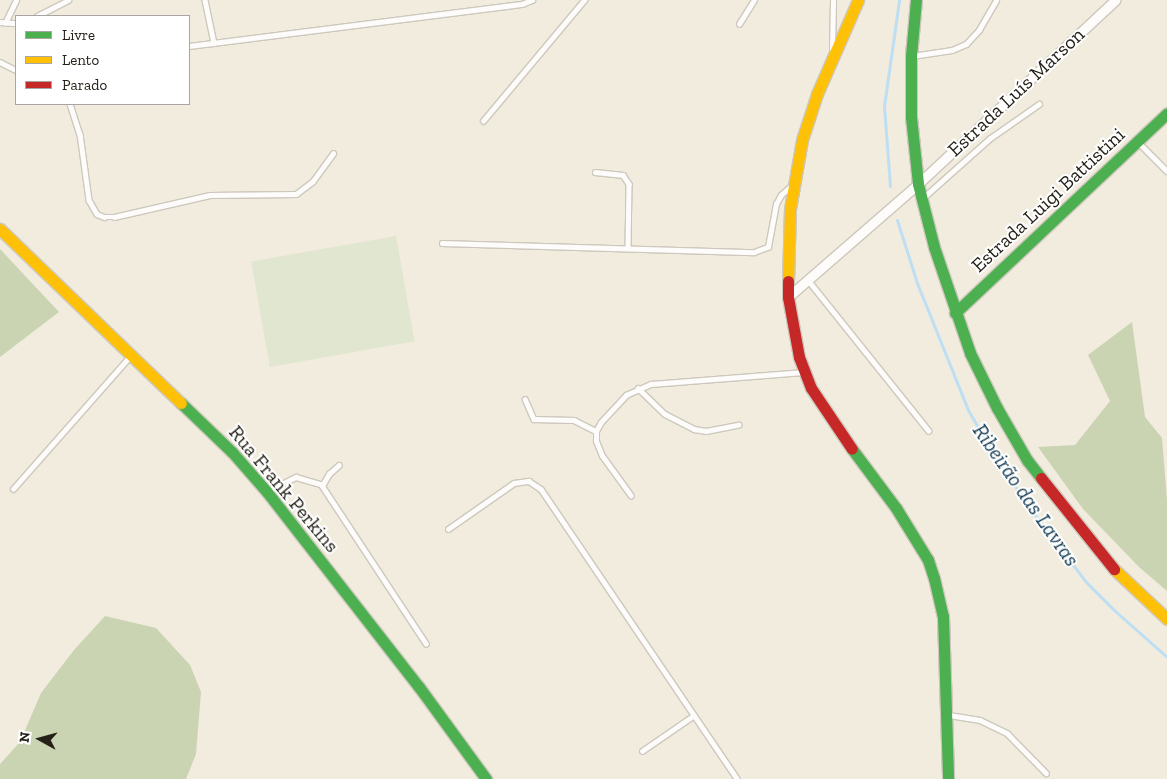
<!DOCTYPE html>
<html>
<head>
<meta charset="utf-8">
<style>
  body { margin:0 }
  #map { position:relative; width:1167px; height:779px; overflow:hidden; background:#f2ecde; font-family:"Zilla Slab",serif }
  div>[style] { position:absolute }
  .green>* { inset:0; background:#e0e6cf; transform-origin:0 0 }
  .forest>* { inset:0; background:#cad4b3 }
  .stream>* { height:3px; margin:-1.5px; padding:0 1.5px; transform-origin:1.5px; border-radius:1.5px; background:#bedff3 }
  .roads { filter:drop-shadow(1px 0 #cdc8bd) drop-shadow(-1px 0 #cdc8bd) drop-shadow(0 1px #cdc8bd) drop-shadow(0 -1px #cdc8bd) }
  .lane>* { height:4.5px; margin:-2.25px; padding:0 2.25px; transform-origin:2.25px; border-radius:2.25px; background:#fdfcfa }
  .street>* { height:9px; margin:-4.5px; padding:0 4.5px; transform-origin:4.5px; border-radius:4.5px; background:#fdfcfa }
  .fast>* { height:11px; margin:-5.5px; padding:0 5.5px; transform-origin:5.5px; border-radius:5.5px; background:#4caf50 }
  .slow>* { height:11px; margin:-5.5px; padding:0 5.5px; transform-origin:5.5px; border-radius:5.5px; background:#ffc107 }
  .jam>* { height:11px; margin:-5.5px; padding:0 5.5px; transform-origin:5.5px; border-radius:5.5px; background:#c62828 }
  span { translate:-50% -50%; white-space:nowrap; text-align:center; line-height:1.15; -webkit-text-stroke:4px #fff; paint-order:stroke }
  .street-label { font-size:20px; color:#252118 }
  .water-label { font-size:21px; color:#133b53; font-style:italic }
  .legend { position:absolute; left:15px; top:15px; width:175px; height:90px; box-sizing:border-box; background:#fff; border:1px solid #a8a6a3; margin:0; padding:6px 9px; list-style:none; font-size:15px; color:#252118 }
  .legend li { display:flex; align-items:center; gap:10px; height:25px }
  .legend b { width:25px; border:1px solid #a8a6a3 }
  .north { position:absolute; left:15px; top:714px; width:50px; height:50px; -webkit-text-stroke:4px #fff; paint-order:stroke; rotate:277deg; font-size:14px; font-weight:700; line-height:20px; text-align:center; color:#252118 }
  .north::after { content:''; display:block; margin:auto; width:18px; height:22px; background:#252118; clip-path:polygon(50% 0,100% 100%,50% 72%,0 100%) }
</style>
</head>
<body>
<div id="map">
  <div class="green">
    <div style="left:396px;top:236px;width:107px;height:147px;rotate:80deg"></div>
  </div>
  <div class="forest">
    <div style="clip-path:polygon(0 249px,59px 312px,0 357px)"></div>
    <div style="clip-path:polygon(1132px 322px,1145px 417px,1162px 438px,1167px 500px,1167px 591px,1139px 567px,1083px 509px,1038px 447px,1075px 445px,1110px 401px,1088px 355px)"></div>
    <div style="clip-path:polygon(105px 616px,156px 628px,190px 665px,201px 692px,196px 754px,186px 779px,0 779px,0 764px,20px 742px,41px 693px,74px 650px)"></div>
  </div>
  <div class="stream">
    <div style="left:890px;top:186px;width:80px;rotate:-94.3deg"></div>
    <div style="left:884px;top:106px;width:107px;rotate:-81.9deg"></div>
    <div style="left:897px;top:220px;width:66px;rotate:72.4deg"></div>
    <div style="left:917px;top:283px;width:137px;rotate:68.1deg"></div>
    <div style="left:968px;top:410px;width:58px;rotate:59.9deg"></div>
    <div style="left:997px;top:460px;width:67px;rotate:55.4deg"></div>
    <div style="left:1035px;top:515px;width:84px;rotate:52.7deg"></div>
    <div style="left:1086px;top:582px;width:40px;rotate:45deg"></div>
    <div style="left:1114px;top:610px;width:71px;rotate:41.6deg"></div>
  </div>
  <div class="roads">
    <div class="lane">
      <div style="left:205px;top:0;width:44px;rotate:78.2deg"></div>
      <div style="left:37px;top:16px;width:35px;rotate:-27deg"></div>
      <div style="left:0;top:22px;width:16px;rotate:4deg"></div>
      <div style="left:5px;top:23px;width:25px;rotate:-64deg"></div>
      <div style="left:739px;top:24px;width:28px;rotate:-58deg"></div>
      <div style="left:189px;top:46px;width:336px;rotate:-7.2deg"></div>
      <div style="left:522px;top:4px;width:11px;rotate:-22deg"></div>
      <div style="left:832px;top:49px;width:49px;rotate:-88.8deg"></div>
      <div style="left:912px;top:56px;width:40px;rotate:-8.5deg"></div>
      <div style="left:952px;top:50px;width:15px;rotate:-23deg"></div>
      <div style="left:966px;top:44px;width:19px;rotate:-47deg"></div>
      <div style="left:979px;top:30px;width:34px;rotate:-60deg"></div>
      <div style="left:0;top:62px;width:18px;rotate:27deg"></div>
      <div style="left:70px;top:104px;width:32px;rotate:72deg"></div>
      <div style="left:80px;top:134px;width:67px;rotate:82.2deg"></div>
      <div style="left:89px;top:200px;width:16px;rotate:60deg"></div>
      <div style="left:97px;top:214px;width:8px;rotate:23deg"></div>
      <div style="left:104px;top:217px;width:10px"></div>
      <div style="left:114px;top:217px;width:98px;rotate:-12.9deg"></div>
      <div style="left:210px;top:195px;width:86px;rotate:-0.7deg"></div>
      <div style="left:296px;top:194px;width:21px;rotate:-37deg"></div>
      <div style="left:313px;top:181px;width:34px;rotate:-54deg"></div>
      <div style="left:483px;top:121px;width:158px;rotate:-50.1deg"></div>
      <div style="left:1138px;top:142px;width:41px;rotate:45deg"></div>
      <div style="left:595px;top:172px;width:28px;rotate:6deg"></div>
      <div style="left:623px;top:175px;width:11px;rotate:56deg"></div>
      <div style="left:629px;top:184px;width:64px;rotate:90.9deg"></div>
      <div style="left:923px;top:198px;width:89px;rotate:-41.8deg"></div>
      <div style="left:989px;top:139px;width:61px;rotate:-35deg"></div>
      <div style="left:442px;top:243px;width:312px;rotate:1.7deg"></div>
      <div style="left:754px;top:252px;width:15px;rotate:-20deg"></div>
      <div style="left:768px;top:247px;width:44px;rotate:-79.5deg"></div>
      <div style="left:776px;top:204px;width:10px;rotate:-61deg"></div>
      <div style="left:781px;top:195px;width:15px;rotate:-42deg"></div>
      <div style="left:808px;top:280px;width:193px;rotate:51.3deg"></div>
      <div style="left:638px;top:388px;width:37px;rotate:44deg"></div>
      <div style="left:665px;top:414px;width:33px;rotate:27deg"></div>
      <div style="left:694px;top:429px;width:12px;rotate:9deg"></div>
      <div style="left:706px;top:431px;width:33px;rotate:-11deg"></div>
      <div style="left:525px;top:399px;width:22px;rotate:66deg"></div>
      <div style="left:534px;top:419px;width:40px;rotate:1.4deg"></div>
      <div style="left:574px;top:420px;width:25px;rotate:27deg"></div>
      <div style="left:322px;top:486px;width:14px;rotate:-60deg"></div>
      <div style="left:329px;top:474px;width:13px;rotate:-42deg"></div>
      <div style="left:13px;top:489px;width:179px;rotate:-48.6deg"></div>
      <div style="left:268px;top:491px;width:31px;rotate:-27deg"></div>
      <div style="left:296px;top:477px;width:26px;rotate:16deg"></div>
      <div style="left:321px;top:484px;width:191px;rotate:56.6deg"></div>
      <div style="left:631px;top:496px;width:49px;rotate:-125.9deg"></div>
      <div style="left:602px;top:456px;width:16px;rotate:-112deg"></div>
      <div style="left:596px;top:441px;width:10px;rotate:-90deg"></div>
      <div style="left:596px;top:431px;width:10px;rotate:-61deg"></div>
      <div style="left:601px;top:422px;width:37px;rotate:-47deg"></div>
      <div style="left:626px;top:395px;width:27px;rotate:-24deg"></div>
      <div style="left:651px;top:384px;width:153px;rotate:-4.5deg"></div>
      <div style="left:448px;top:529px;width:80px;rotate:-34.9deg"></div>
      <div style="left:514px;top:483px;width:15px;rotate:-8deg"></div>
      <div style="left:529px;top:481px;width:14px;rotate:34deg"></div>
      <div style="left:541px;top:489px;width:350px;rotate:55.9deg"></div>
      <div style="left:949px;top:715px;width:31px;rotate:9deg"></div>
      <div style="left:980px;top:720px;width:30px;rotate:26deg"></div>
      <div style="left:1007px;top:733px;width:56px;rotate:45.7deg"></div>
      <div style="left:642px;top:751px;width:62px;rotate:-34.5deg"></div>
    </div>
    <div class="street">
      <div style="left:788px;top:297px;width:172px;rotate:-41deg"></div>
      <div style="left:918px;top:184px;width:270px;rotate:-43deg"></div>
    </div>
    <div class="fast">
      <div style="left:916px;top:0;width:56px;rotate:95.1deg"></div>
      <div style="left:911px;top:56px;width:61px;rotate:90deg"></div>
      <div style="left:911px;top:117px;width:67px;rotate:84deg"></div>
      <div style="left:918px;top:184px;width:65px;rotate:75.7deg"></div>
      <div style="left:934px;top:247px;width:112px;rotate:71.2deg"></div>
      <div style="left:970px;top:353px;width:61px;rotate:63.9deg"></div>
      <div style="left:997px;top:408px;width:60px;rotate:60deg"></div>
      <div style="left:1027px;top:460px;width:23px;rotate:52deg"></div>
      <div style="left:955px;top:313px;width:291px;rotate:-43.3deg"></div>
      <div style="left:181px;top:403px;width:71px;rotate:43.9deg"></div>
      <div style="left:232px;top:452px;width:53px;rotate:48.8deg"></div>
      <div style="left:267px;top:492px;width:247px;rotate:52.1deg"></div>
      <div style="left:419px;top:687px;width:114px;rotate:53.9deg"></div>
      <div style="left:852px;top:449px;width:74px;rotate:53.3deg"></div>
      <div style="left:896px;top:508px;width:61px;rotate:58.4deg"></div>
      <div style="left:928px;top:560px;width:19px;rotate:72deg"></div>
      <div style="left:934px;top:578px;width:39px;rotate:77deg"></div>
      <div style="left:943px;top:616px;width:163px;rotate:88.2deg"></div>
    </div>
    <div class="slow">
      <div style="left:0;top:229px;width:251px;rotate:43.9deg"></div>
      <div style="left:788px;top:281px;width:72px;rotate:-88.4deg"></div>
      <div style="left:790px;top:209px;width:70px;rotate:-80.1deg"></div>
      <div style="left:802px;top:140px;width:48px;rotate:-71.9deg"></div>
      <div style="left:817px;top:94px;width:103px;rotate:-66.4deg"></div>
      <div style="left:1114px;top:569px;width:73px;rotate:43.3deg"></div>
    </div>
    <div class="jam">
      <div style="left:788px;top:281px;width:16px;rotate:90deg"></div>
      <div style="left:788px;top:297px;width:61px;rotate:79.6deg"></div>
      <div style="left:799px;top:357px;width:33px;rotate:69deg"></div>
      <div style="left:811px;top:388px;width:73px;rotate:56.1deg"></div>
      <div style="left:1041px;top:478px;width:117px;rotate:51.3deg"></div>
    </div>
  </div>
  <div class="street-label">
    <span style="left:1016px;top:92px;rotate:-43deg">Estrada Luís Marson</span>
    <span style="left:1048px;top:200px;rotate:-43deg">Estrada Luigi Battistini</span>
    <span style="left:284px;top:489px;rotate:50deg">Rua Frank Perkins</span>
  </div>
  <div class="water-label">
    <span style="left:1026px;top:495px;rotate:55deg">Ribeirão das Lavras</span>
  </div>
  <ul class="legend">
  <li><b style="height:6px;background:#4caf50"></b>Livre</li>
  <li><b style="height:6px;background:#ffc107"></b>Lento</li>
  <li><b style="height:6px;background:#c62828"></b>Parado</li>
  </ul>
  <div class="north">N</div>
</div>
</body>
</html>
